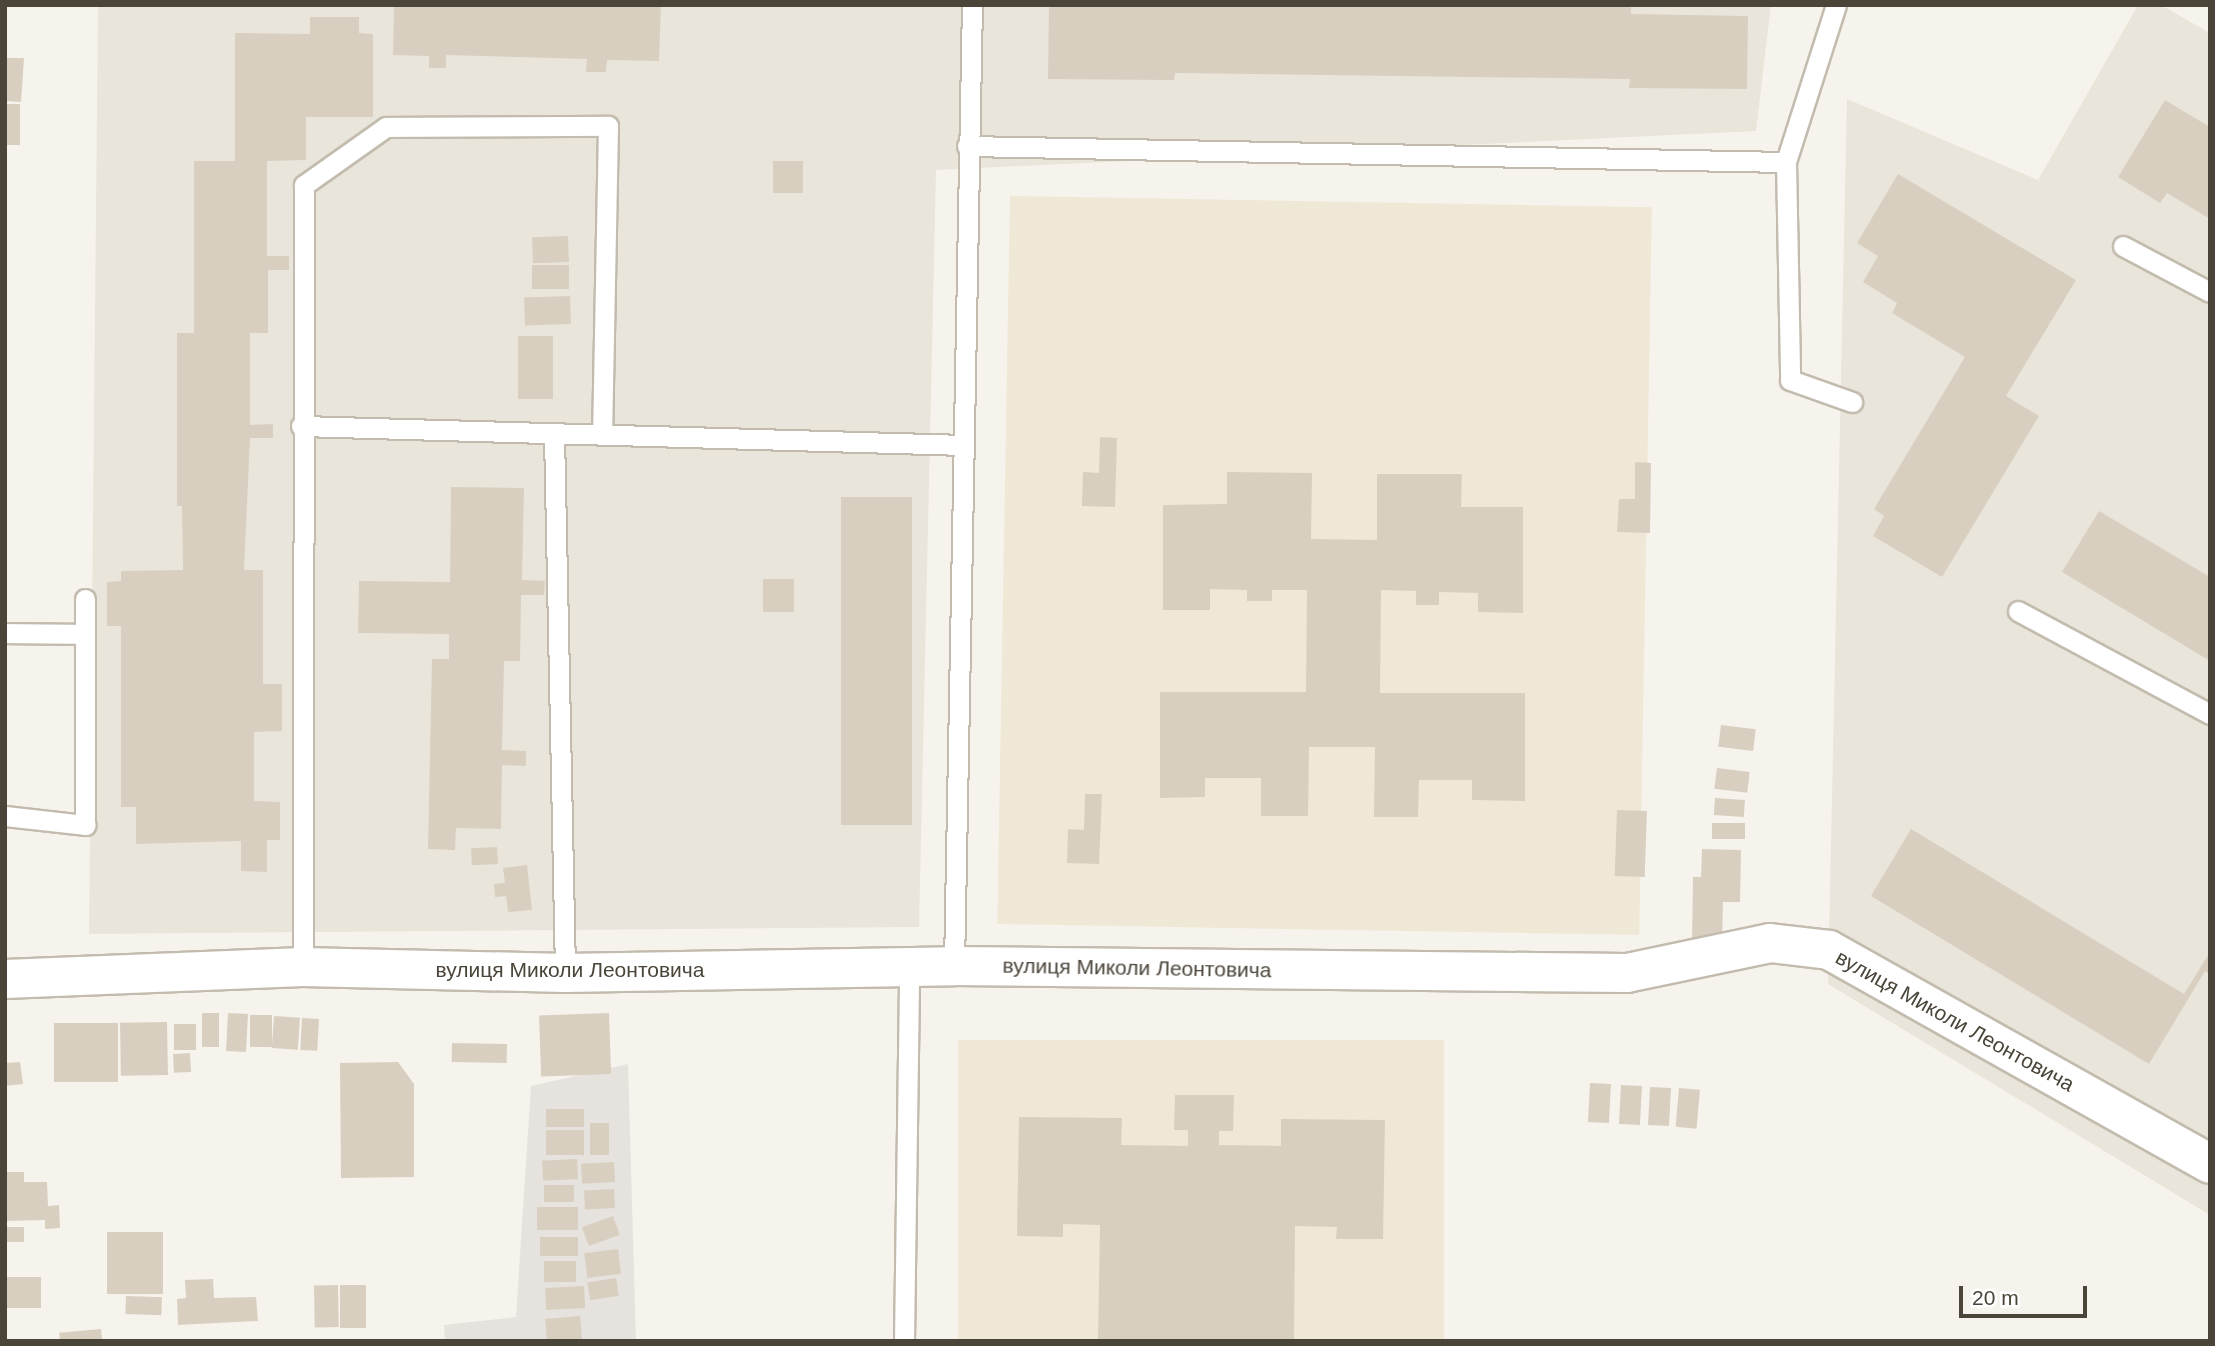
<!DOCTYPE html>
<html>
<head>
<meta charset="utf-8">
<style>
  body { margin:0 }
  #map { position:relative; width:2215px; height:1346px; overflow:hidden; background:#f6f3ec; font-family:Helvetica,sans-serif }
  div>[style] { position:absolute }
  .residential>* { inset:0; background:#eae5da }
  .industrial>* { inset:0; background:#e6e2dd }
  .education>* { inset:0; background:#efe8d6; transform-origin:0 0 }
  .building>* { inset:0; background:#d8cfc1; transform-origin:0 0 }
  .roads { filter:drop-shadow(2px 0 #c2bbae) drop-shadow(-2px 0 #c2bbae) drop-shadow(0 2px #c2bbae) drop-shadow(0 -2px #c2bbae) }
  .service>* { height:19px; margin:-9.5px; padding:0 9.5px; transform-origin:9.5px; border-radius:9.5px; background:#fff }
  .minor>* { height:38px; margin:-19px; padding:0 19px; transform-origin:19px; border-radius:19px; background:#fff }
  span { translate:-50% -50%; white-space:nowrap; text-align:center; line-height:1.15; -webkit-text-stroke:5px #fff; paint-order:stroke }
  .street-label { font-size:21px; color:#4b4439 }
  .frame { position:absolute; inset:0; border:7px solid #4b4439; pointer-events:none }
  .scale { position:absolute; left:1959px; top:1286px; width:128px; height:32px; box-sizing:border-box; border:4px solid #4b4439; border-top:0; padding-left:9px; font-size:21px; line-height:24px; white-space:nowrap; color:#4b4439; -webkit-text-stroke:5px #fff; paint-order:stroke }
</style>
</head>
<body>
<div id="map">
  <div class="residential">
    <div style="clip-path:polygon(98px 5px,1771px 5px,1756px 131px,936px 170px,919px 927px,89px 934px)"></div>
    <div style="clip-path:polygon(2138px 5px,2161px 5px,2210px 33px,2210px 1215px,1828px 984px,1847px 99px,2038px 180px)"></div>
  </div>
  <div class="industrial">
    <div style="clip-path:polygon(628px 1064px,636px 1341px,445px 1341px,444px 1325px,516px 1317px,531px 1086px)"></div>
  </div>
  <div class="education">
    <div style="left:1010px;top:196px;width:642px;height:728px;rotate:1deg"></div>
    <div style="left:958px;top:1040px;width:486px;height:301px"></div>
  </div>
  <div class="building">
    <div style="clip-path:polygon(394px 5px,661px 5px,659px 61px,607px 60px,606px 72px,586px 72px,587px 59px,446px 55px,446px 68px,429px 68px,429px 56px,393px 55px)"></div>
    <div style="clip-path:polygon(1631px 5px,1631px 14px,1748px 16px,1747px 89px,1629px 88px,1630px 79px,1175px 73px,1174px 80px,1048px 79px,1049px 6px)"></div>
    <div style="clip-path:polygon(310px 17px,359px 17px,359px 33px,373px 34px,373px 117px,306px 117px,306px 160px,267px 161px,267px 256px,289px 256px,289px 270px,268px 270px,268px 333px,250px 333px,250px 425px,273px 424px,273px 438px,250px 438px,244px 570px,263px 570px,263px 684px,282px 684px,282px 731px,254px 732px,254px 801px,280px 802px,280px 840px,267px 840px,267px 872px,241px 871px,241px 841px,136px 844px,136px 807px,121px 807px,121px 626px,107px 626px,107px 582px,121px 581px,121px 571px,183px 570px,182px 506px,177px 506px,177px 333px,194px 333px,194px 161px,235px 161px,235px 33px,310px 34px)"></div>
    <div style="clip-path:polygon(5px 58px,24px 58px,21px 102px,5px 101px)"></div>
    <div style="clip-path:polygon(2165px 100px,2210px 127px,2210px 219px,2167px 193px,2160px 203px,2118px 177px)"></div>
    <div style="left:5px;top:104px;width:15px;height:41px"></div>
    <div style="left:773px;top:161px;width:30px;height:32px"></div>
    <div style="clip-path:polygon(1898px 174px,2076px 280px,2006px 396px,2039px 416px,1942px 577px,1873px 536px,1884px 516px,1874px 509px,1965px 357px,1892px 313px,1897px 303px,1863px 282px,1878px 256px,1857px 243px)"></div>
    <div style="left:568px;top:236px;width:26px;height:36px;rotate:88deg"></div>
    <div style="left:569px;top:265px;width:24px;height:37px;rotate:90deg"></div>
    <div style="left:570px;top:296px;width:28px;height:46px;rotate:88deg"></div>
    <div style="left:518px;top:336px;width:35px;height:63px"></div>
    <div style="clip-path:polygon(1100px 437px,1117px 438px,1115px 507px,1082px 506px,1083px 472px,1099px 473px)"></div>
    <div style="clip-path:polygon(1635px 462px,1651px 463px,1650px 533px,1617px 532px,1619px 499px,1635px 499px)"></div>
    <div style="clip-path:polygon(1227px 472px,1312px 473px,1311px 539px,1377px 540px,1377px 474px,1462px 474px,1461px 507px,1523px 507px,1523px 613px,1478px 612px,1478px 593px,1439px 592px,1439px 605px,1416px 605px,1416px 591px,1381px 590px,1380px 693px,1525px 693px,1525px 801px,1472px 800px,1472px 780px,1419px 780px,1418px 817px,1374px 817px,1375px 747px,1309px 747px,1308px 816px,1261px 816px,1261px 778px,1205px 778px,1205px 797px,1160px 798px,1160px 692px,1306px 692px,1307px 590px,1272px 590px,1272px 601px,1247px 601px,1247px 590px,1210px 589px,1210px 610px,1163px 610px,1163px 505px,1227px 504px)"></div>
    <div style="clip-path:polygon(451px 487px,524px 488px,522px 580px,545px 581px,544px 595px,521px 595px,520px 661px,504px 661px,502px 750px,526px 751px,526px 766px,502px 765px,501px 829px,456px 828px,455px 850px,428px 849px,432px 659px,449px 659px,449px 634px,358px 633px,359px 581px,450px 582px)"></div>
    <div style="left:841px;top:497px;width:71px;height:328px"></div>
    <div style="clip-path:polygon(2099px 511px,2210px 577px,2210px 661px,2062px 572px)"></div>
    <div style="left:763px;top:579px;width:31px;height:33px"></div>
    <div style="left:1721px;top:725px;width:35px;height:22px;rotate:7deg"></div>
    <div style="left:1717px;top:768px;width:33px;height:21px;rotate:7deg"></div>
    <div style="clip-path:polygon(1085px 794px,1102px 794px,1099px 864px,1067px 863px,1068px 829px,1084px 830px)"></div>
    <div style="left:1715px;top:798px;width:30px;height:17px;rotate:4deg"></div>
    <div style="left:1617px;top:810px;width:30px;height:66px;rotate:2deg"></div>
    <div style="left:1712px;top:823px;width:33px;height:16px"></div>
    <div style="clip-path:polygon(1911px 829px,2184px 994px,2210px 952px,2210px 974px,2205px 971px,2149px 1064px,1871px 896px)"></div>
    <div style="left:497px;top:847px;width:17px;height:26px;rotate:87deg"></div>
    <div style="clip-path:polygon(1702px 849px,1741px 850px,1740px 902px,1723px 902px,1722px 944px,1692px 943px,1693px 877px,1701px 877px)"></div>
    <div style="clip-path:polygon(527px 865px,532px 910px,508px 912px,506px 896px,495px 897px,494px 884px,505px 883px,503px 868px)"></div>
    <div style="left:219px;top:1013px;width:34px;height:17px;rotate:90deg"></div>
    <div style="left:228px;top:1013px;width:20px;height:38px;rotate:3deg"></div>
    <div style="left:609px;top:1013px;width:61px;height:70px;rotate:88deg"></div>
    <div style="left:250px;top:1015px;width:22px;height:32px"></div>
    <div style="left:274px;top:1016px;width:26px;height:32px;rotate:4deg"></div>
    <div style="left:302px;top:1018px;width:17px;height:32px;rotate:3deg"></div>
    <div style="left:167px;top:1022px;width:53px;height:47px;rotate:89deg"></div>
    <div style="left:54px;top:1023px;width:64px;height:59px"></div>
    <div style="left:196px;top:1024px;width:26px;height:22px;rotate:90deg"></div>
    <div style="left:452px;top:1043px;width:55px;height:19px;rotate:1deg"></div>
    <div style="left:190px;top:1053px;width:19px;height:17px;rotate:87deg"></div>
    <div style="clip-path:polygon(20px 1062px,23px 1084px,5px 1086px,5px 1063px)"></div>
    <div style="clip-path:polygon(398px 1062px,414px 1084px,414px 1177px,341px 1178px,340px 1063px)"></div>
    <div style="left:1590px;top:1083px;width:21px;height:39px;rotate:3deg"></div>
    <div style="left:1621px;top:1085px;width:21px;height:39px;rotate:3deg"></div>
    <div style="left:1650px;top:1087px;width:21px;height:38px;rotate:3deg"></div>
    <div style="left:1679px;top:1088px;width:21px;height:39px;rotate:5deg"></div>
    <div style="clip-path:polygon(1175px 1095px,1234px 1095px,1233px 1131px,1219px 1131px,1219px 1145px,1281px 1146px,1281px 1119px,1385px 1120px,1383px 1239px,1336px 1239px,1337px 1227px,1295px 1226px,1294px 1341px,1098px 1341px,1100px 1225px,1063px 1224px,1063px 1237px,1017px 1236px,1019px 1117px,1122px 1118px,1121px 1145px,1188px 1146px,1188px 1130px,1174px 1130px)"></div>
    <div style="left:546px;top:1109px;width:38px;height:18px"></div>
    <div style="left:590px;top:1123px;width:19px;height:32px"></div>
    <div style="left:546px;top:1130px;width:38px;height:25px"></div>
    <div style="left:577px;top:1159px;width:20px;height:35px;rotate:87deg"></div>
    <div style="left:614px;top:1162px;width:20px;height:33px;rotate:87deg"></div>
    <div style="clip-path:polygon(5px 1172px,24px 1172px,24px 1182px,47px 1182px,48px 1206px,59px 1205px,60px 1228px,45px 1229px,45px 1220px,5px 1221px)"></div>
    <div style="left:544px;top:1185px;width:30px;height:17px"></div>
    <div style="left:614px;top:1189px;width:19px;height:30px;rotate:87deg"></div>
    <div style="left:578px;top:1207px;width:23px;height:41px;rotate:90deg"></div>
    <div style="left:613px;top:1216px;width:20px;height:33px;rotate:70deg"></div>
    <div style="left:6px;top:1227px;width:18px;height:15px"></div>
    <div style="left:107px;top:1232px;width:56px;height:62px"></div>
    <div style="left:578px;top:1237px;width:19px;height:38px;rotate:90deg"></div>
    <div style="left:618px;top:1249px;width:25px;height:34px;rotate:83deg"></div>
    <div style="left:544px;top:1261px;width:32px;height:21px"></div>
    <div style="left:5px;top:1277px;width:36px;height:31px"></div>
    <div style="left:616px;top:1278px;width:18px;height:29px;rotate:81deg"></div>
    <div style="clip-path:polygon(213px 1279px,214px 1298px,256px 1297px,258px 1321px,178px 1325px,177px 1299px,186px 1298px,185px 1280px)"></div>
    <div style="left:338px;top:1285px;width:42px;height:24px;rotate:89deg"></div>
    <div style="left:340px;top:1285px;width:26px;height:43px"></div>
    <div style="left:584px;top:1286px;width:22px;height:39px;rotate:87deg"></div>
    <div style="left:126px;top:1296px;width:36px;height:18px;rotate:2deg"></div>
    <div style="left:580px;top:1316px;width:24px;height:35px;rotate:85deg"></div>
    <div style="left:101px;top:1329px;width:12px;height:42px;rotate:85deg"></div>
  </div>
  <div class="roads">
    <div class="service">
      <div style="left:1836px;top:5px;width:165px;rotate:107.7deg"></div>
      <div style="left:1786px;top:162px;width:218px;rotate:88.9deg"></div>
      <div style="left:1790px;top:380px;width:66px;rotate:19.5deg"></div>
      <div style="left:967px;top:146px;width:819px;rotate:1.12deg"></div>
      <div style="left:2123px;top:246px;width:98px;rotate:27.9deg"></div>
      <div style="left:301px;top:426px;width:663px;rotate:1.64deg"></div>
      <div style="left:554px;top:433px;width:540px;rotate:88.83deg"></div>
      <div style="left:2018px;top:611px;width:218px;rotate:28.2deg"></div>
      <div style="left:5px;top:633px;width:80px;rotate:0.7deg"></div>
      <div style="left:5px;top:816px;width:81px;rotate:6.4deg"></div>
      <div style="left:85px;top:825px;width:226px;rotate:-90deg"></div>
      <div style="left:954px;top:966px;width:961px;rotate:-88.93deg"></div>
      <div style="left:303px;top:967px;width:782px;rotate:-89.93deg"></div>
      <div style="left:304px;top:185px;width:100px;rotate:-35.3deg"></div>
      <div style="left:386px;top:127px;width:222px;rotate:-0.3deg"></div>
      <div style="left:608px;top:126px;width:309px;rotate:91.1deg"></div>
      <div style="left:904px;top:1341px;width:374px;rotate:-89.2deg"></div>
    </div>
    <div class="minor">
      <div style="left:5px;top:979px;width:298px;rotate:-2.3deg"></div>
      <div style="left:303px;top:967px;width:262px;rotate:1.3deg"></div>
      <div style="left:565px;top:973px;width:389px;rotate:-1deg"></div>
      <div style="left:954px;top:966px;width:673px;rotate:0.6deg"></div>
      <div style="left:1627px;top:973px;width:146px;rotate:-11.8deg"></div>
      <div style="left:1770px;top:943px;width:59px;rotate:6.8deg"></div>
      <div style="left:1829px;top:950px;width:437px;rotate:29.3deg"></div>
    </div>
  </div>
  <div class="street-label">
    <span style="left:1137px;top:968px;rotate:1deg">вулиця Миколи Леонтовича</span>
    <span style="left:570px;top:970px">вулиця Миколи Леонтовича</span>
    <span style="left:1955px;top:1021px;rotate:29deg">вулиця Миколи Леонтовича</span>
  </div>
  <div class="frame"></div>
  <div class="scale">20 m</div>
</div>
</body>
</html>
